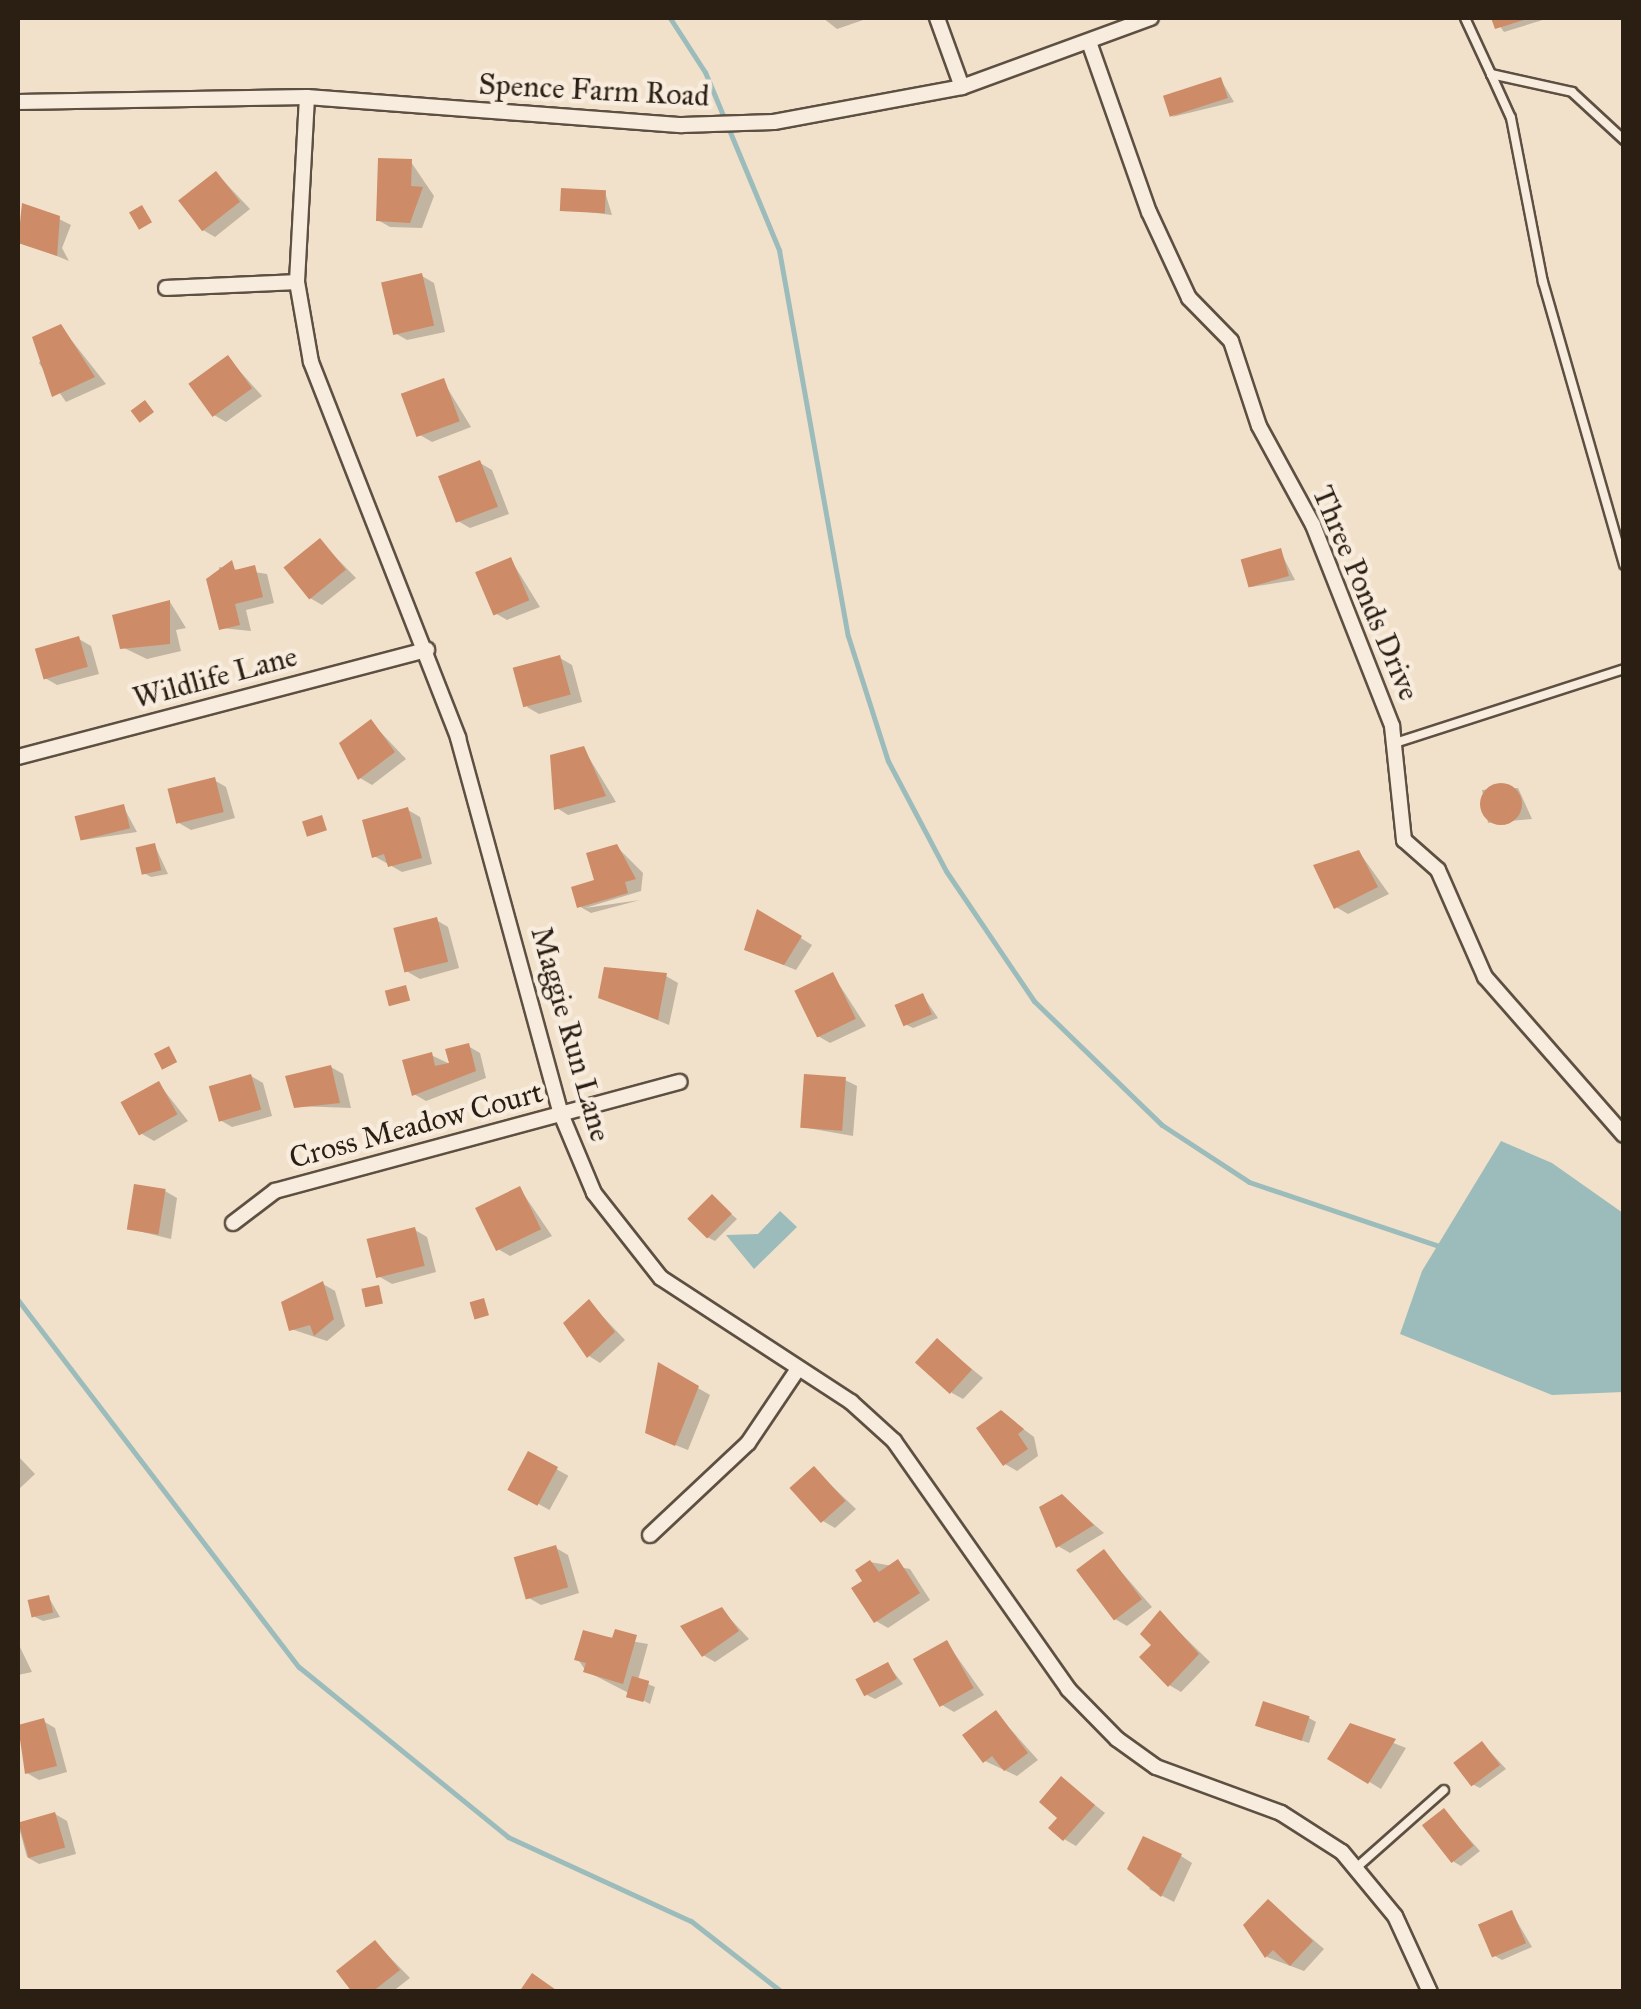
<!DOCTYPE html>
<html>
<head>
<meta charset="utf-8">
<style>
  body { margin:0 }
  #map { position:relative; width:1641px; height:2009px; overflow:hidden; background:#f2e1ca; font-family:"IM FELL Great Primer",serif }
  div>[style] { position:absolute }
  .water>* { inset:0; background:#9cbcbc }
  .shadow>* { inset:0; background:#0003; transform-origin:0 0 }
  .stream>* { height:5px; margin:-2.5px; padding:0 2.5px; transform-origin:2.5px; border-radius:2.5px; background:#9cbcbc }
  .building>* { inset:0; background:#cd8b67; transform-origin:0 0 }
  .round { border-radius:50% }
  .roads { filter:drop-shadow(2px 0 #5d5042) drop-shadow(-2px 0 #5d5042) drop-shadow(0 2px #5d5042) drop-shadow(0 -2px #5d5042) }
  .service>* { height:8px; margin:-4px; padding:0 4px; transform-origin:4px; border-radius:4px; background:#f7ecdd }
  .minor>* { height:14px; margin:-7px; padding:0 7px; transform-origin:7px; border-radius:7px; background:#f7ecdd }
  span { translate:-50% -50%; white-space:nowrap; text-align:center; line-height:1.15; -webkit-text-stroke:9px #f7ecdd; paint-order:stroke }
  .street-label { font-size:30px; color:#2b1f14 }
  .frame { position:absolute; inset:0; border:20px solid #2b1f14; pointer-events:none }
</style>
</head>
<body>
<div id="map">
  <div class="water">
    <div style="clip-path:polygon(1501px 1141px,1552px 1163px,1623px 1213px,1623px 1392px,1552px 1395px,1400px 1334px,1422px 1271px)"></div>
    <div style="clip-path:polygon(780px 1211px,797px 1227px,754px 1269px,726px 1235px,758px 1234px)"></div>
  </div>
  <div class="shadow">
    <div style="clip-path:polygon(823px 18px,869px 18px,837px 29px)"></div>
    <div style="clip-path:polygon(1494px 18px,1549px 18px,1504px 32px)"></div>
    <div style="clip-path:polygon(1221px 80px,1234px 102px,1172px 117px)"></div>
    <div style="clip-path:polygon(411px 162px,434px 196px,422px 228px,390px 227px,378px 220px)"></div>
    <div style="clip-path:polygon(217px 174px,250px 209px,215px 237px,203px 230px)"></div>
    <div style="clip-path:polygon(605px 192px,612px 215px,563px 209px)"></div>
    <div style="clip-path:polygon(59px 219px,71px 225px,62px 248px,69px 261px,20px 241px)"></div>
    <div style="clip-path:polygon(422px 276px,434px 283px,445px 332px,407px 340px,395px 333px)"></div>
    <div style="clip-path:polygon(61px 327px,106px 384px,66px 402px,39px 363px)"></div>
    <div style="clip-path:polygon(228px 358px,262px 396px,226px 422px,214px 415px)"></div>
    <div style="clip-path:polygon(443px 381px,471px 427px,432px 442px,420px 435px)"></div>
    <div style="clip-path:polygon(480px 463px,492px 470px,509px 514px,470px 528px,458px 521px)"></div>
    <div style="clip-path:polygon(320px 541px,356px 578px,322px 605px,310px 598px)"></div>
    <div style="clip-path:polygon(1280px 551px,1295px 580px,1251px 587px)"></div>
    <div style="clip-path:polygon(511px 560px,540px 607px,507px 620px,495px 613px)"></div>
    <div style="clip-path:polygon(219px 567px,267px 574px,274px 603px,246px 610px,251px 631px,221px 628px)"></div>
    <div style="clip-path:polygon(170px 602px,186px 628px,176px 630px,181px 651px,147px 659px,122px 647px)"></div>
    <div style="clip-path:polygon(79px 639px,91px 646px,99px 674px,57px 685px,45px 678px)"></div>
    <div style="clip-path:polygon(560px 658px,572px 665px,582px 702px,539px 714px,527px 707px)"></div>
    <div style="clip-path:polygon(371px 722px,406px 759px,372px 785px,360px 778px)"></div>
    <div style="clip-path:polygon(583px 748px,616px 802px,568px 815px,557px 808px)"></div>
    <div style="clip-path:polygon(214px 780px,226px 787px,235px 818px,191px 830px,179px 823px)"></div>
    <div style="clip-path:polygon(1518px 788px,1532px 819px,1488px 823px,1482px 790px)"></div>
    <div style="clip-path:polygon(123px 806px,137px 832px,83px 840px)"></div>
    <div style="clip-path:polygon(408px 810px,420px 817px,432px 864px,402px 872px,374px 856px)"></div>
    <div style="clip-path:polygon(155px 846px,168px 874px,151px 877px,144px 873px)"></div>
    <div style="clip-path:polygon(617px 847px,643px 873px,641px 891px,585px 908px,640px 900px,591px 913px,579px 906px)"></div>
    <div style="clip-path:polygon(1359px 852px,1389px 894px,1348px 914px,1336px 907px)"></div>
    <div style="clip-path:polygon(759px 912px,812px 945px,796px 970px,759px 955px)"></div>
    <div style="clip-path:polygon(436px 920px,448px 927px,459px 968px,420px 979px,408px 972px)"></div>
    <div style="clip-path:polygon(833px 975px,866px 1026px,830px 1043px,818px 1036px)"></div>
    <div style="clip-path:polygon(666px 976px,678px 983px,669px 1025px,601px 997px)"></div>
    <div style="clip-path:polygon(923px 996px,938px 1018px,913px 1028px,905px 1024px)"></div>
    <div style="clip-path:polygon(468px 1046px,480px 1053px,486px 1078px,426px 1101px,414px 1094px,431px 1055px,452px 1065px)"></div>
    <div style="clip-path:polygon(331px 1067px,343px 1074px,351px 1108px,296px 1106px)"></div>
    <div style="clip-path:polygon(251px 1076px,263px 1083px,272px 1116px,232px 1127px,220px 1120px)"></div>
    <div style="clip-path:polygon(845px 1080px,857px 1086px,853px 1136px,802px 1127px)"></div>
    <div style="clip-path:polygon(159px 1084px,188px 1121px,154px 1141px,142px 1134px)"></div>
    <div style="clip-path:polygon(520px 1189px,552px 1236px,510px 1256px,498px 1249px)"></div>
    <div style="clip-path:polygon(165px 1191px,177px 1198px,171px 1239px,130px 1229px)"></div>
    <div style="clip-path:polygon(712px 1197px,737px 1219px,715px 1241px,707px 1237px)"></div>
    <div style="clip-path:polygon(415px 1230px,427px 1237px,436px 1272px,392px 1284px,380px 1277px)"></div>
    <div style="clip-path:polygon(323px 1284px,335px 1291px,345px 1326px,327px 1341px,291px 1329px)"></div>
    <div style="clip-path:polygon(589px 1302px,625px 1340px,600px 1363px,589px 1356px)"></div>
    <div style="clip-path:polygon(937px 1341px,983px 1378px,963px 1399px,952px 1393px)"></div>
    <div style="clip-path:polygon(660px 1366px,710px 1395px,688px 1450px,660px 1439px)"></div>
    <div style="clip-path:polygon(1002px 1413px,1034px 1437px,1038px 1456px,1017px 1471px,1005px 1464px)"></div>
    <div style="left:529px;top:1454px;width:45px;height:39px;rotate:29deg"></div>
    <div style="clip-path:polygon(18px 1456px,35px 1474px,18px 1490px)"></div>
    <div style="clip-path:polygon(814px 1469px,856px 1509px,835px 1528px,823px 1521px)"></div>
    <div style="clip-path:polygon(1062px 1497px,1104px 1533px,1070px 1553px,1058px 1546px)"></div>
    <div style="clip-path:polygon(556px 1548px,568px 1555px,579px 1593px,541px 1605px,529px 1598px)"></div>
    <div style="clip-path:polygon(1104px 1552px,1152px 1607px,1127px 1626px,1115px 1619px)"></div>
    <div style="clip-path:polygon(870px 1562px,910px 1569px,930px 1600px,888px 1628px,876px 1621px)"></div>
    <div style="clip-path:polygon(49px 1598px,60px 1617px,43px 1621px,35px 1617px)"></div>
    <div style="clip-path:polygon(722px 1610px,749px 1639px,715px 1662px,703px 1655px)"></div>
    <div style="clip-path:polygon(1161px 1614px,1210px 1662px,1181px 1692px,1169px 1685px,1155px 1644px)"></div>
    <div style="clip-path:polygon(585px 1633px,648px 1644px,638px 1680px,655px 1687px,650px 1704px,586px 1671px,577px 1658px)"></div>
    <div style="clip-path:polygon(18px 1643px,32px 1672px,18px 1675px)"></div>
    <div style="clip-path:polygon(947px 1643px,984px 1695px,954px 1712px,942px 1705px)"></div>
    <div style="clip-path:polygon(888px 1665px,903px 1684px,875px 1699px,867px 1695px)"></div>
    <div style="clip-path:polygon(996px 1713px,1038px 1760px,1017px 1776px,985px 1761px)"></div>
    <div style="clip-path:polygon(1309px 1718px,1316px 1722px,1309px 1743px,1266px 1729px)"></div>
    <div style="clip-path:polygon(43px 1721px,55px 1728px,67px 1772px,39px 1780px,27px 1773px,18px 1728px)"></div>
    <div style="clip-path:polygon(1351px 1726px,1406px 1748px,1381px 1789px,1330px 1758px)"></div>
    <div style="clip-path:polygon(1483px 1744px,1506px 1769px,1480px 1788px,1472px 1784px)"></div>
    <div style="clip-path:polygon(1062px 1779px,1105px 1813px,1076px 1846px,1064px 1839px)"></div>
    <div style="clip-path:polygon(1444px 1811px,1480px 1851px,1461px 1866px,1454px 1862px)"></div>
    <div style="clip-path:polygon(55px 1814px,67px 1821px,76px 1854px,39px 1864px,27px 1857px,18px 1824px)"></div>
    <div style="clip-path:polygon(1181px 1856px,1192px 1863px,1174px 1902px,1149px 1889px)"></div>
    <div style="clip-path:polygon(1269px 1902px,1324px 1949px,1304px 1971px,1267px 1957px,1246px 1925px)"></div>
    <div style="clip-path:polygon(1512px 1913px,1532px 1947px,1502px 1960px,1495px 1956px)"></div>
    <div style="clip-path:polygon(376px 1943px,410px 1978px,392px 1992px,355px 1992px)"></div>
  </div>
  <div class="stream">
    <div style="left:670px;top:18px;width:64px;rotate:57.1deg"></div>
    <div style="left:705px;top:72px;width:193px;rotate:67.4deg"></div>
    <div style="left:779px;top:250px;width:392px;rotate:79.9deg"></div>
    <div style="left:848px;top:636px;width:131px;rotate:72.3deg"></div>
    <div style="left:888px;top:761px;width:124px;rotate:62.2deg"></div>
    <div style="left:946px;top:871px;width:157px;rotate:55.9deg"></div>
    <div style="left:1034px;top:1001px;width:178px;rotate:44.1deg"></div>
    <div style="left:1162px;top:1125px;width:104px;rotate:33.2deg"></div>
    <div style="left:1249px;top:1182px;width:200px;rotate:18.6deg"></div>
    <div style="left:18px;top:1300px;width:462px;rotate:52.6deg"></div>
    <div style="left:299px;top:1667px;width:269px;rotate:39.1deg"></div>
    <div style="left:508px;top:1837px;width:201px;rotate:24.7deg"></div>
    <div style="left:691px;top:1921px;width:115px;rotate:38deg"></div>
  </div>
  <div class="building">
    <div style="clip-path:polygon(1491px 18px,1530px 18px,1495px 29px)"></div>
    <div style="left:1221px;top:77px;width:22px;height:61px;rotate:72deg"></div>
    <div style="clip-path:polygon(378px 158px,412px 159px,411px 186px,423px 187px,410px 223px,376px 221px)"></div>
    <div style="left:216px;top:171px;width:39px;height:48px;rotate:52deg"></div>
    <div style="left:561px;top:188px;width:45px;height:23px;rotate:3deg"></div>
    <div style="clip-path:polygon(22px 203px,60px 216px,57px 256px,18px 243px)"></div>
    <div style="left:142px;top:205px;width:20px;height:15px;rotate:60deg"></div>
    <div style="left:422px;top:273px;width:54px;height:42px;rotate:77deg"></div>
    <div style="clip-path:polygon(61px 324px,95px 377px,52px 397px,32px 337px)"></div>
    <div style="left:228px;top:355px;width:41px;height:49px;rotate:54deg"></div>
    <div style="left:444px;top:378px;width:46px;height:46px;rotate:70deg"></div>
    <div style="left:145px;top:400px;width:15px;height:18px;rotate:53deg"></div>
    <div style="left:480px;top:460px;width:50px;height:45px;rotate:69deg"></div>
    <div style="left:320px;top:538px;width:41px;height:47px;rotate:51deg"></div>
    <div style="left:1281px;top:548px;width:29px;height:42px;rotate:74deg"></div>
    <div style="left:511px;top:557px;width:47px;height:39px;rotate:67deg"></div>
    <div style="clip-path:polygon(232px 560px,235px 570px,255px 565px,263px 597px,235px 604px,240px 625px,219px 630px,206px 579px)"></div>
    <div style="clip-path:polygon(170px 600px,170px 644px,120px 649px,112px 615px)"></div>
    <div style="left:79px;top:636px;width:32px;height:46px;rotate:74deg"></div>
    <div style="left:560px;top:655px;width:41px;height:49px;rotate:75deg"></div>
    <div style="clip-path:polygon(371px 719px,395px 752px,358px 780px,339px 743px)"></div>
    <div style="clip-path:polygon(584px 746px,606px 796px,554px 810px,550px 755px)"></div>
    <div style="left:215px;top:777px;width:36px;height:49px;rotate:76deg"></div>
    <div class="round" style="left:1480px;top:783px;width:42px;height:42px"></div>
    <div style="left:124px;top:804px;width:25px;height:51px;rotate:76deg"></div>
    <div style="clip-path:polygon(408px 807px,422px 858px,388px 867px,384px 854px,372px 858px,362px 820px)"></div>
    <div style="left:322px;top:815px;width:16px;height:21px;rotate:72deg"></div>
    <div style="left:155px;top:843px;width:28px;height:20px;rotate:77deg"></div>
    <div style="clip-path:polygon(617px 844px,636px 879px,625px 882px,628px 893px,577px 908px,571px 887px,594px 880px,586px 853px)"></div>
    <div style="clip-path:polygon(1359px 850px,1378px 887px,1334px 909px,1313px 865px)"></div>
    <div style="clip-path:polygon(757px 909px,802px 936px,784px 965px,744px 950px)"></div>
    <div style="left:437px;top:917px;width:46px;height:45px;rotate:76deg"></div>
    <div style="clip-path:polygon(604px 967px,667px 973px,658px 1020px,598px 998px)"></div>
    <div style="left:833px;top:972px;width:52px;height:43px;rotate:64deg"></div>
    <div style="left:406px;top:985px;width:16px;height:22px;rotate:75deg"></div>
    <div style="left:923px;top:993px;width:23px;height:31px;rotate:67deg"></div>
    <div style="clip-path:polygon(469px 1043px,476px 1071px,412px 1096px,402px 1060px,432px 1052px,435px 1066px,449px 1063px,445px 1049px)"></div>
    <div style="left:169px;top:1046px;width:18px;height:17px;rotate:63deg"></div>
    <div style="clip-path:polygon(331px 1065px,340px 1103px,294px 1108px,285px 1076px)"></div>
    <div style="left:251px;top:1074px;width:37px;height:44px;rotate:74deg"></div>
    <div style="left:804px;top:1074px;width:42px;height:54px;rotate:4deg"></div>
    <div style="left:159px;top:1081px;width:38px;height:44px;rotate:61deg"></div>
    <div style="left:134px;top:1184px;width:32px;height:46px;rotate:9deg"></div>
    <div style="left:520px;top:1186px;width:48px;height:50px;rotate:64deg"></div>
    <div style="left:712px;top:1194px;width:28px;height:35px;rotate:45deg"></div>
    <div style="left:415px;top:1227px;width:40px;height:50px;rotate:76deg"></div>
    <div style="clip-path:polygon(323px 1281px,334px 1319px,314px 1336px,310px 1325px,289px 1331px,281px 1302px)"></div>
    <div style="left:379px;top:1285px;width:19px;height:18px;rotate:78deg"></div>
    <div style="left:484px;top:1298px;width:18px;height:15px;rotate:74deg"></div>
    <div style="clip-path:polygon(589px 1299px,615px 1332px,587px 1358px,563px 1323px)"></div>
    <div style="left:937px;top:1338px;width:47px;height:33px;rotate:42deg"></div>
    <div style="clip-path:polygon(658px 1362px,699px 1386px,675px 1446px,645px 1433px)"></div>
    <div style="clip-path:polygon(1001px 1410px,1024px 1429px,1018px 1434px,1028px 1449px,1003px 1466px,976px 1428px)"></div>
    <div style="left:528px;top:1451px;width:34px;height:44px;rotate:28deg"></div>
    <div style="left:814px;top:1466px;width:47px;height:33px;rotate:48deg"></div>
    <div style="clip-path:polygon(1062px 1494px,1094px 1525px,1056px 1548px,1039px 1507px)"></div>
    <div style="left:556px;top:1545px;width:44px;height:44px;rotate:74deg"></div>
    <div style="left:1104px;top:1549px;width:63px;height:35px;rotate:53deg"></div>
    <div style="clip-path:polygon(898px 1559px,920px 1593px,874px 1623px,851px 1588px,862px 1581px,855px 1570px,870px 1560px,879px 1572px)"></div>
    <div style="left:49px;top:1595px;width:18px;height:22px;rotate:77deg"></div>
    <div style="clip-path:polygon(722px 1607px,739px 1631px,702px 1657px,680px 1626px)"></div>
    <div style="clip-path:polygon(1160px 1610px,1199px 1654px,1168px 1687px,1139px 1657px,1151px 1645px,1140px 1634px)"></div>
    <div style="clip-path:polygon(615px 1629px,637px 1635px,623px 1684px,583px 1672px,586px 1663px,574px 1660px,583px 1630px,612px 1638px)"></div>
    <div style="left:947px;top:1640px;width:55px;height:39px;rotate:61deg"></div>
    <div style="left:888px;top:1662px;width:19px;height:37px;rotate:62deg"></div>
    <div style="left:632px;top:1676px;width:18px;height:22px;rotate:16deg"></div>
    <div style="left:1263px;top:1701px;width:49px;height:26px;rotate:18deg"></div>
    <div style="clip-path:polygon(996px 1710px,1028px 1753px,1004px 1771px,992px 1756px,983px 1763px,962px 1735px)"></div>
    <div style="clip-path:polygon(44px 1718px,57px 1766px,25px 1774px,18px 1725px)"></div>
    <div style="clip-path:polygon(1350px 1723px,1396px 1739px,1368px 1784px,1327px 1759px)"></div>
    <div style="left:1482px;top:1741px;width:30px;height:36px;rotate:53deg"></div>
    <div style="clip-path:polygon(1061px 1776px,1095px 1805px,1063px 1841px,1048px 1828px,1057px 1818px,1039px 1802px)"></div>
    <div style="left:1444px;top:1808px;width:48px;height:28px;rotate:52deg"></div>
    <div style="left:55px;top:1812px;width:37px;height:38px;rotate:74deg"></div>
    <div style="clip-path:polygon(1143px 1836px,1182px 1854px,1161px 1897px,1127px 1869px)"></div>
    <div style="clip-path:polygon(1268px 1899px,1313px 1941px,1290px 1966px,1273px 1950px,1265px 1958px,1243px 1925px)"></div>
    <div style="left:1512px;top:1910px;width:36px;height:37px;rotate:67deg"></div>
    <div style="clip-path:polygon(375px 1940px,400px 1970px,372px 1992px,352px 1992px,336px 1971px)"></div>
    <div style="clip-path:polygon(532px 1973px,559px 1992px,519px 1992px)"></div>
  </div>
  <div class="roads">
    <div class="service">
      <div style="left:1465px;top:18px;width:62px;rotate:65.1deg"></div>
      <div style="left:1491px;top:74px;width:83px;rotate:12.5deg"></div>
      <div style="left:1572px;top:92px;width:71px;rotate:42.7deg"></div>
      <div style="left:1491px;top:74px;width:48px;rotate:65.6deg"></div>
      <div style="left:1511px;top:118px;width:167px;rotate:79deg"></div>
      <div style="left:1543px;top:282px;width:294px;rotate:74deg"></div>
      <div style="left:1395px;top:743px;width:241px;rotate:-17.9deg"></div>
      <div style="left:1357px;top:1867px;width:116px;rotate:-41.5deg"></div>
    </div>
    <div class="minor">
      <div style="left:937px;top:18px;width:73px;rotate:70.1deg"></div>
      <div style="left:1089px;top:42px;width:180px;rotate:70.6deg"></div>
      <div style="left:1149px;top:212px;width:95px;rotate:65.1deg"></div>
      <div style="left:1189px;top:298px;width:60px;rotate:45.7deg"></div>
      <div style="left:1231px;top:341px;width:89px;rotate:71.8deg"></div>
      <div style="left:1259px;top:426px;width:113px;rotate:61.4deg"></div>
      <div style="left:1313px;top:525px;width:216px;rotate:68.5deg"></div>
      <div style="left:1392px;top:726px;width:115px;rotate:84deg"></div>
      <div style="left:1404px;top:840px;width:45px;rotate:41.4deg"></div>
      <div style="left:1438px;top:870px;width:117px;rotate:66.3deg"></div>
      <div style="left:1485px;top:977px;width:210px;rotate:48.7deg"></div>
      <div style="left:307px;top:97px;width:185px;rotate:93.1deg"></div>
      <div style="left:297px;top:282px;width:81px;rotate:80.1deg"></div>
      <div style="left:311px;top:362px;width:404px;rotate:68.6deg"></div>
      <div style="left:458px;top:738px;width:390px;rotate:74.7deg"></div>
      <div style="left:561px;top:1114px;width:86px;rotate:67.3deg"></div>
      <div style="left:594px;top:1193px;width:108px;rotate:51.8deg"></div>
      <div style="left:661px;top:1278px;width:227px;rotate:33.1deg"></div>
      <div style="left:851px;top:1402px;width:58px;rotate:42.2deg"></div>
      <div style="left:894px;top:1441px;width:303px;rotate:54.9deg"></div>
      <div style="left:1068px;top:1689px;width:70px;rotate:45.6deg"></div>
      <div style="left:1117px;top:1739px;width:48px;rotate:35.7deg"></div>
      <div style="left:1156px;top:1767px;width:133px;rotate:20.2deg"></div>
      <div style="left:1281px;top:1813px;width:72px;rotate:32.6deg"></div>
      <div style="left:1342px;top:1852px;width:83px;rotate:50.4deg"></div>
      <div style="left:1395px;top:1916px;width:84px;rotate:65.3deg"></div>
      <div style="left:18px;top:102px;width:289px;rotate:-1deg"></div>
      <div style="left:307px;top:97px;width:376px;rotate:4.3deg"></div>
      <div style="left:682px;top:125px;width:92px;rotate:-1.9deg"></div>
      <div style="left:774px;top:122px;width:191px;rotate:-10.5deg"></div>
      <div style="left:962px;top:87px;width:201px;rotate:-20.1deg"></div>
      <div style="left:166px;top:288px;width:131px;rotate:-2.6deg"></div>
      <div style="left:18px;top:757px;width:423px;rotate:-14.7deg"></div>
      <div style="left:233px;top:1223px;width:53px;rotate:-37.3deg"></div>
      <div style="left:275px;top:1191px;width:419px;rotate:-15.1deg"></div>
      <div style="left:650px;top:1535px;width:134px;rotate:-43.2deg"></div>
      <div style="left:748px;top:1443px;width:89px;rotate:-56deg"></div>
    </div>
  </div>
  <div class="street-label">
    <span style="left:594px;top:90px;rotate:3deg">Spence Farm Road</span>
    <span style="left:1366px;top:593px;rotate:67deg">Three Ponds Drive</span>
    <span style="left:215px;top:677px;rotate:-15deg">Wildlife Lane</span>
    <span style="left:571px;top:1034px;rotate:74deg">Maggie Run Lane</span>
    <span style="left:416px;top:1125px;rotate:-15deg">Cross Meadow Court</span>
  </div>
  <div class="frame"></div>
</div>
</body>
</html>
